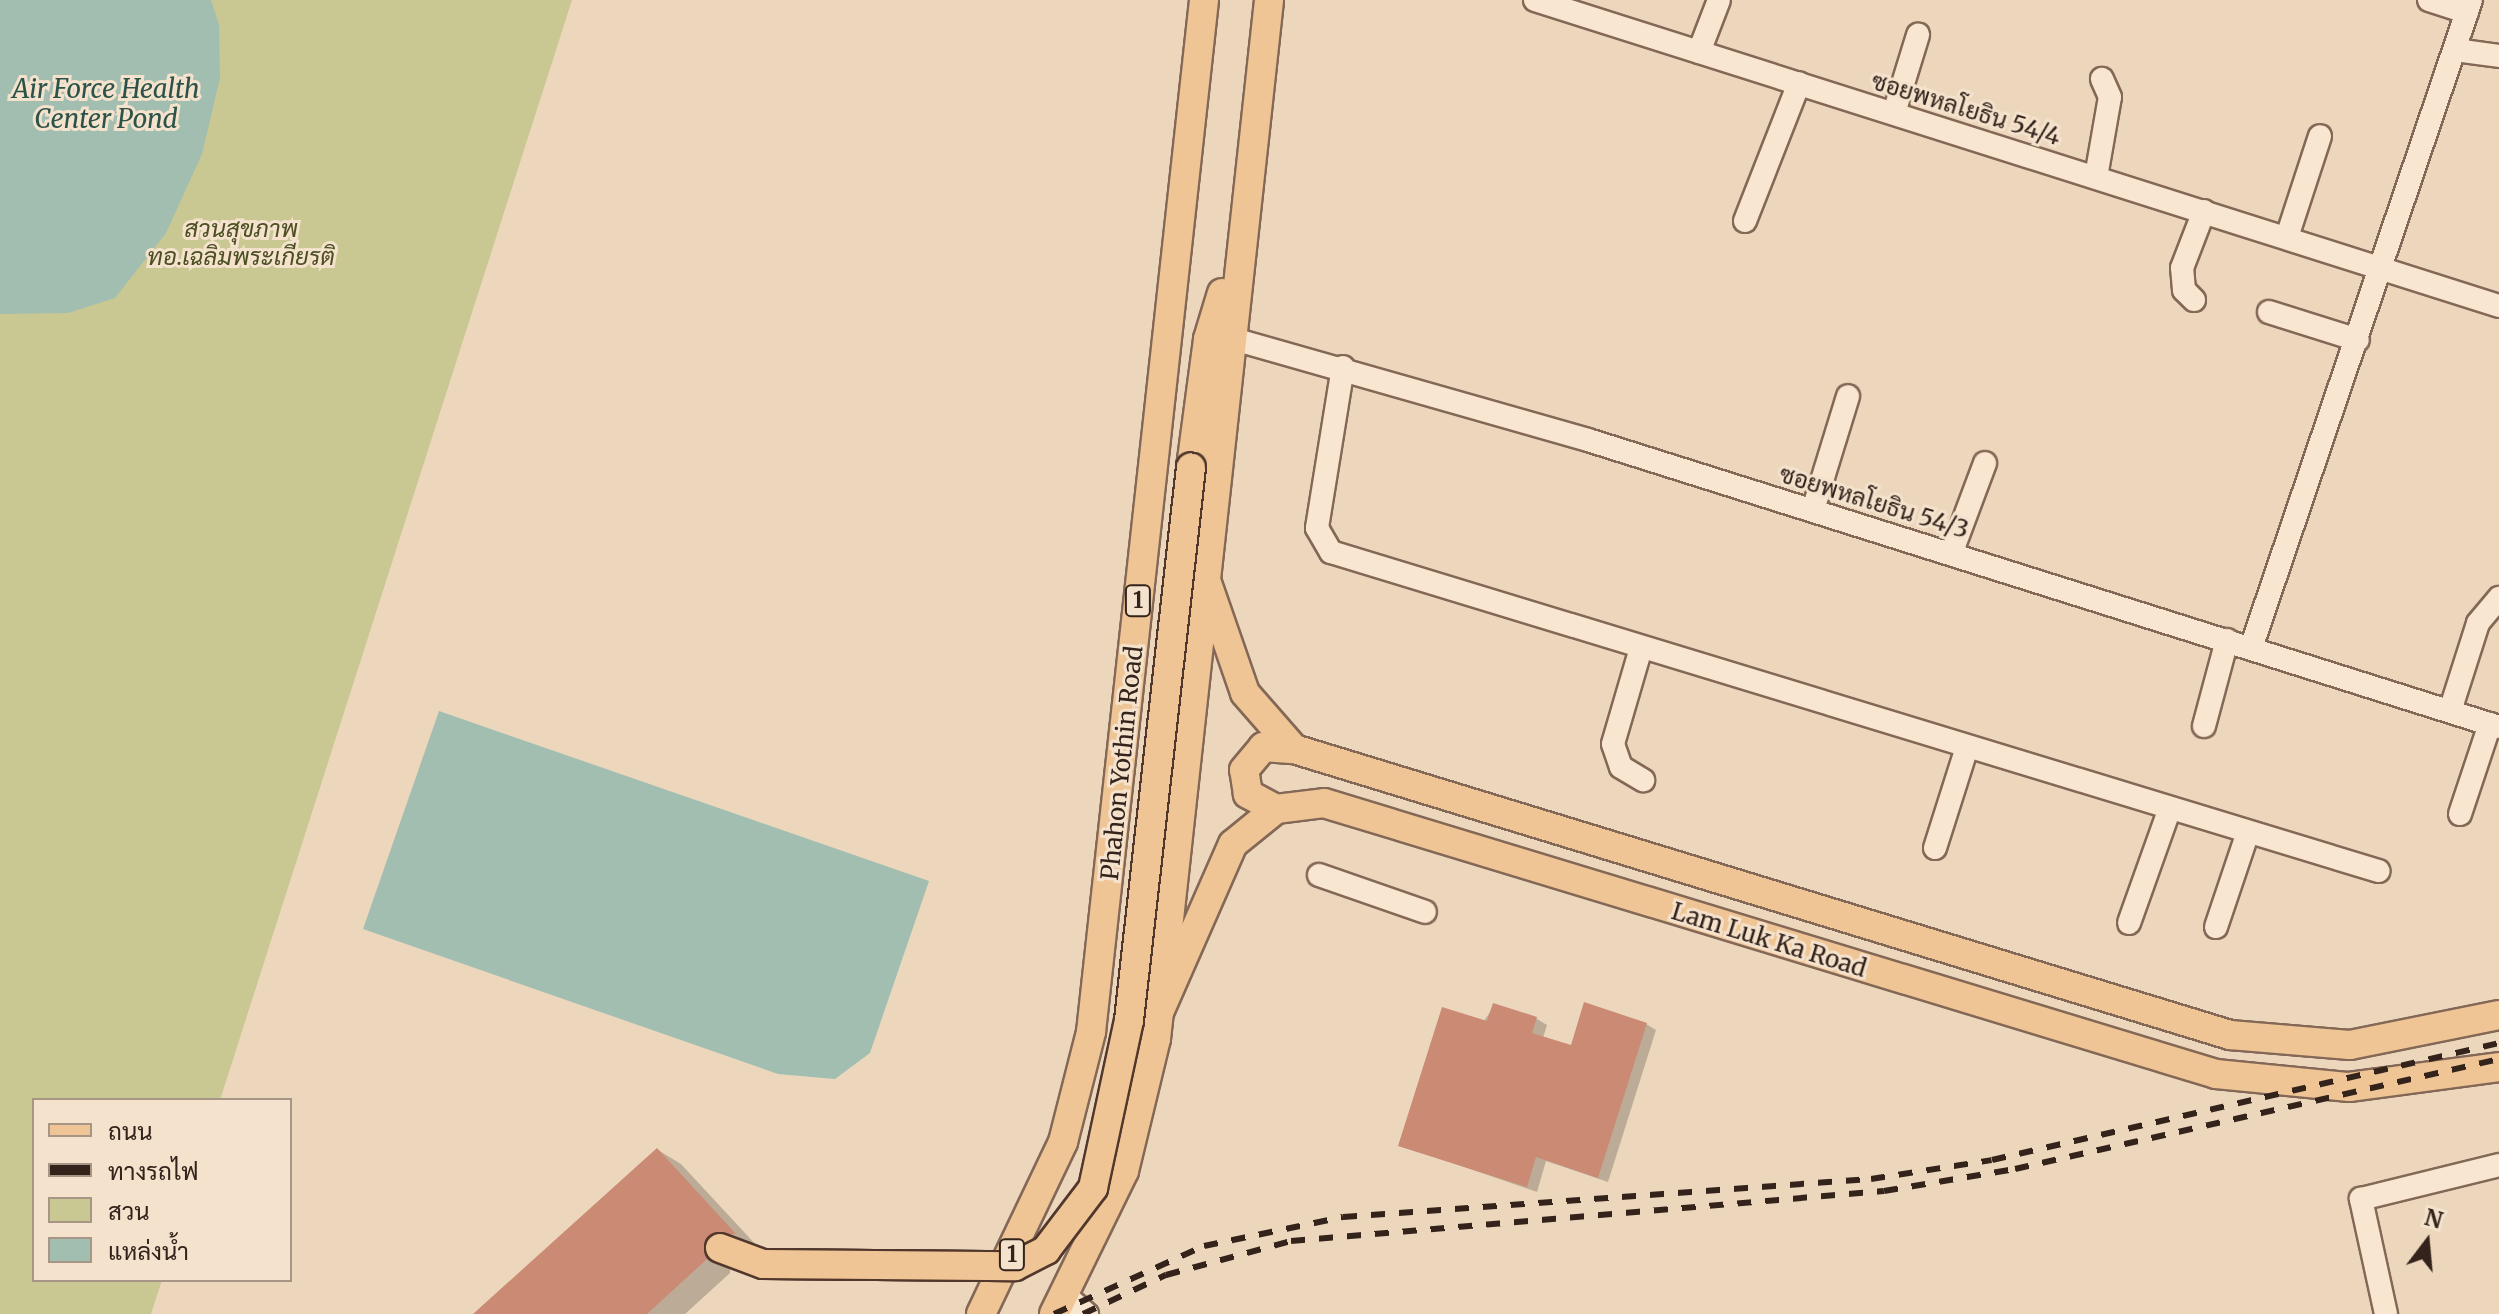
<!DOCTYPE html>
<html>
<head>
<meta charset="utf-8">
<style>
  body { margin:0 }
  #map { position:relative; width:2499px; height:1314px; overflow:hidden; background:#ecd7bd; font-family:Merriweather,Sarabun,serif }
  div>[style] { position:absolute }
  .green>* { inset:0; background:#c9c792 }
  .water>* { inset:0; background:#a1beb1 }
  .shadow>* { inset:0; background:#0003 }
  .building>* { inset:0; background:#ca8a74 }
  .roads { filter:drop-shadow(2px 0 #846857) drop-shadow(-2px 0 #846857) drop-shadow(0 2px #846857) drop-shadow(0 -2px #846857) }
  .minor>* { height:22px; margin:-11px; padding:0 11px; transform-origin:11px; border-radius:11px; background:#f8e6d0 }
  .major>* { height:28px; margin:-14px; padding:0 14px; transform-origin:14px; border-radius:14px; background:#f0c595 }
  .rail>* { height:6px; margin-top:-3px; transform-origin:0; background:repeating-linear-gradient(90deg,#33231b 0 14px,transparent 0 28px) }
  .bridges { filter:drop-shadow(2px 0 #51372c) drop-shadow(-2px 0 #51372c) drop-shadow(0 2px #51372c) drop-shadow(0 -2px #51372c) }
  .major-bridge>* { height:28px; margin:-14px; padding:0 14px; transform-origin:14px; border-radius:14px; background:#f0c595 }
  span { translate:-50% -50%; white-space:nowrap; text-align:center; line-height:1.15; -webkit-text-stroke:6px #f4e2cd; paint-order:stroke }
  .shield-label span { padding:2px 6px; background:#f4e2cd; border:2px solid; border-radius:6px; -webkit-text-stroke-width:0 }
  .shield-label { font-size:22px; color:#33231b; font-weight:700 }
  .street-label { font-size:24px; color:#33231b }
  .park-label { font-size:24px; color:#4b4f22; font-style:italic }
  .water-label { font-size:26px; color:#2b534a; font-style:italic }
  .legend { position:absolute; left:32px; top:1098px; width:260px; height:184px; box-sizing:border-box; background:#f4e2cd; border:2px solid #a79686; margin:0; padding:10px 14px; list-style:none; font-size:24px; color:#33231b }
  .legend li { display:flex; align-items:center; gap:16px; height:40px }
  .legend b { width:40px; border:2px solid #a79686 }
  .north { position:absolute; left:2387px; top:1202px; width:80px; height:80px; -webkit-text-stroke:6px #f4e2cd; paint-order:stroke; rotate:16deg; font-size:22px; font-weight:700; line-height:32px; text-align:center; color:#33231b }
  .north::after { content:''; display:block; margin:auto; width:28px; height:36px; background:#33231b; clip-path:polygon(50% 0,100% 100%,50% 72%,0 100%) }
</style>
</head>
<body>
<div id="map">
  <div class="green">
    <div style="clip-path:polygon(0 0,572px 0,220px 1100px,34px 1100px,34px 1280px,162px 1280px,151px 1314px,0 1314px)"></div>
  </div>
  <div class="water">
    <div style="clip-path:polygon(0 0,211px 0,219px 25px,220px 78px,202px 154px,166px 233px,115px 298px,68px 313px,0 314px)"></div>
    <div style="clip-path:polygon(439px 711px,929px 881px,870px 1053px,835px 1079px,778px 1074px,363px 929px)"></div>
  </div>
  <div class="shadow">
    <div style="clip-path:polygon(1494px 1006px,1537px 1019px,1547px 1025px,1543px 1038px,1572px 1047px,1646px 1024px,1656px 1030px,1608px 1182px,1546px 1161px,1537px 1192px,1401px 1145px)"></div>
    <div style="clip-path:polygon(658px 1150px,681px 1164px,757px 1246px,732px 1248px,730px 1273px,685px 1314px,476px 1314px)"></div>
  </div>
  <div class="building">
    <div style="clip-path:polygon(1584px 1002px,1647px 1023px,1598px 1178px,1536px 1157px,1527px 1187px,1398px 1146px,1442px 1007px,1487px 1021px,1493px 1003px,1537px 1017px,1532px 1033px,1571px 1045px)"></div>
    <div style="clip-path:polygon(657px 1148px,736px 1234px,709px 1235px,707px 1259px,647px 1314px,473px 1314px)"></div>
  </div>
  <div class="roads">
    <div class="minor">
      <div style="left:1535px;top:0;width:1011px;rotate:17.61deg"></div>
      <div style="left:2429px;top:0;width:40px;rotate:18deg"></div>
      <div style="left:2455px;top:50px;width:44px;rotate:7.8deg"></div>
      <div style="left:1699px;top:52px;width:56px;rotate:-69deg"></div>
      <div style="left:1894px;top:113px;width:82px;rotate:-72.9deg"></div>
      <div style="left:2096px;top:177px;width:81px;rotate:-80.1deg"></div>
      <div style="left:2110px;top:97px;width:20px;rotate:-114deg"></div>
      <div style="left:1745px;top:221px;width:148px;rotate:-68.6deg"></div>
      <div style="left:2287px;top:237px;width:106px;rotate:-71.9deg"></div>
      <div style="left:2194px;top:300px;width:14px;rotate:-135deg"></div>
      <div style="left:2184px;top:290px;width:22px;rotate:-95deg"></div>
      <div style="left:2182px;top:268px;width:61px;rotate:-68.9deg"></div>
      <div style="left:2269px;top:312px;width:93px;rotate:17.5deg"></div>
      <div style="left:1230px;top:338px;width:372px;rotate:15.9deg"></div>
      <div style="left:1588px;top:440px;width:955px;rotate:17.49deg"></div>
      <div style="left:1343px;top:367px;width:163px;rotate:99.2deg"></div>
      <div style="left:1317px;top:528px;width:28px;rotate:60deg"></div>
      <div style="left:1331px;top:552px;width:1095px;rotate:16.94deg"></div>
      <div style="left:1813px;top:510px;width:119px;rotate:-72.9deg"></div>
      <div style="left:1951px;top:554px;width:97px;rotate:-69.5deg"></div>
      <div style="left:1641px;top:648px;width:100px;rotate:106.3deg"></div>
      <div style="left:1613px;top:744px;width:24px;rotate:71deg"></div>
      <div style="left:1621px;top:767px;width:26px;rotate:31deg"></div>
      <div style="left:2251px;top:648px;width:684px;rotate:-71.25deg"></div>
      <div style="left:2450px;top:711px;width:92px;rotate:-72.3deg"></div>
      <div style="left:2478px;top:623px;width:33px;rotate:-50deg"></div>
      <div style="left:2204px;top:726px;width:89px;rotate:-75deg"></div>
      <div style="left:2460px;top:814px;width:95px;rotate:-71.6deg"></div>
      <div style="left:1935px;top:848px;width:106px;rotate:-72.4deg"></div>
      <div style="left:1319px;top:875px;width:112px;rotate:19.2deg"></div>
      <div style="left:2129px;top:923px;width:122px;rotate:-70.4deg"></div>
      <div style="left:2216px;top:927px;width:100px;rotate:-71.4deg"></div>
      <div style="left:1066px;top:1296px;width:28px;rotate:41deg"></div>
      <div style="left:2386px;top:1314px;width:118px;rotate:-102.3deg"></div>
      <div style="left:2361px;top:1199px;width:142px;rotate:-13.8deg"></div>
    </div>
    <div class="major">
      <div style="left:1191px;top:467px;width:129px;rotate:-82.4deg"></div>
      <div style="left:1208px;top:339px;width:48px;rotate:-73.1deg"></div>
      <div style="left:1207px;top:583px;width:116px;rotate:70.9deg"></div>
      <div style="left:1245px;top:693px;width:74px;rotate:48.8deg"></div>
      <div style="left:1294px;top:749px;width:979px;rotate:16.99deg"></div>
      <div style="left:2230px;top:1035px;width:120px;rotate:4.8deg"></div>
      <div style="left:2350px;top:1045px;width:152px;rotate:-11.4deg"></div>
      <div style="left:1276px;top:809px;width:32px;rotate:-152deg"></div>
      <div style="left:1248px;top:794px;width:24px;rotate:-99deg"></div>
      <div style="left:1244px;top:770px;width:30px;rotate:-50deg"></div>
      <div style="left:1263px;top:747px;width:31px;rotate:4deg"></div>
      <div style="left:1160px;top:1010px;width:181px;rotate:-66.3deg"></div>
      <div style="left:1233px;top:844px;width:55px;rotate:-39.1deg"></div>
      <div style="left:1276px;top:809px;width:48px;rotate:-7.1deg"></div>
      <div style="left:1324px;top:803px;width:932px;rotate:16.9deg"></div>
      <div style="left:2216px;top:1074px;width:134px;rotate:5.6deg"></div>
      <div style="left:2349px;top:1087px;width:151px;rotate:-7.6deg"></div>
      <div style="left:981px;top:1314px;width:191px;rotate:-64.5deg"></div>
      <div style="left:1063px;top:1142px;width:114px;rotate:-75.7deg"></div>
      <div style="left:1091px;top:1032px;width:1038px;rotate:-83.75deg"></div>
      <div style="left:1054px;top:1314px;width:159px;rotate:-63.9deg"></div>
      <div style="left:1124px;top:1171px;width:136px;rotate:-76.4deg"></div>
      <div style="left:1156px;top:1039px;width:1045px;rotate:-83.79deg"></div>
    </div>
  </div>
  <div class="rail">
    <div style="left:1054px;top:1314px;width:165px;rotate:-24.4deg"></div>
    <div style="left:1204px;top:1246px;width:142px;rotate:-11.8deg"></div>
    <div style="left:1343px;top:1217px;width:529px;rotate:-4.12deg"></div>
    <div style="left:1871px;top:1179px;width:122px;rotate:-8.9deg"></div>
    <div style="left:1992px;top:1160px;width:520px;rotate:-12.99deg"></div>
    <div style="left:1083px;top:1314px;width:92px;rotate:-25.2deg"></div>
    <div style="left:1166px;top:1275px;width:130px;rotate:-15.2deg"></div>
    <div style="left:1291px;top:1241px;width:595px;rotate:-4.82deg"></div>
    <div style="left:1884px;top:1191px;width:133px;rotate:-9.5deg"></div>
    <div style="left:2015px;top:1169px;width:496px;rotate:-12.8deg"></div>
  </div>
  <div class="bridges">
    <div class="major-bridge">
      <div style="left:720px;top:1248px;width:46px;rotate:20.4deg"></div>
      <div style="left:763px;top:1264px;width:252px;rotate:0.5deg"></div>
      <div style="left:1015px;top:1266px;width:35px;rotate:-27deg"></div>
      <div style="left:1046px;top:1250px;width:78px;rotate:-52.8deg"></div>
      <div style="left:1093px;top:1188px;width:172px;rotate:-77.9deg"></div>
      <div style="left:1129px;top:1020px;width:556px;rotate:-83.6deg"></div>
    </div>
  </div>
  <div class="shield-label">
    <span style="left:1138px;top:601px">1</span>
    <span style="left:1012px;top:1255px">1</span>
  </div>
  <div class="street-label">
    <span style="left:1966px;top:109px;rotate:17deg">ซอยพหลโยธิน 54/4</span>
    <span style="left:1874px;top:502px;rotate:17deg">ซอยพหลโยธิน 54/3</span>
    <span style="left:1122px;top:763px;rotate:-84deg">Phahon Yothin Road</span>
    <span style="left:1769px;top:940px;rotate:17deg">Lam Luk Ka Road</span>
  </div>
  <div class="park-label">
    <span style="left:241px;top:243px">สวนสุขภาพ<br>ทอ.เฉลิมพระเกียรติ</span>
  </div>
  <div class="water-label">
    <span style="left:106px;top:104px">Air Force Health<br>Center Pond</span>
  </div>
  <ul class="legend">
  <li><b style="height:10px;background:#f0c595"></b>ถนน</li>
  <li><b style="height:10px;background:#33231b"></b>ทางรถไฟ</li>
  <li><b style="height:22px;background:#c9c792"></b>สวน</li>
  <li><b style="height:22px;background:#a1beb1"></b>แหล่งน้ำ</li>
  </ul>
  <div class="north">N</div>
</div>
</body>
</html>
